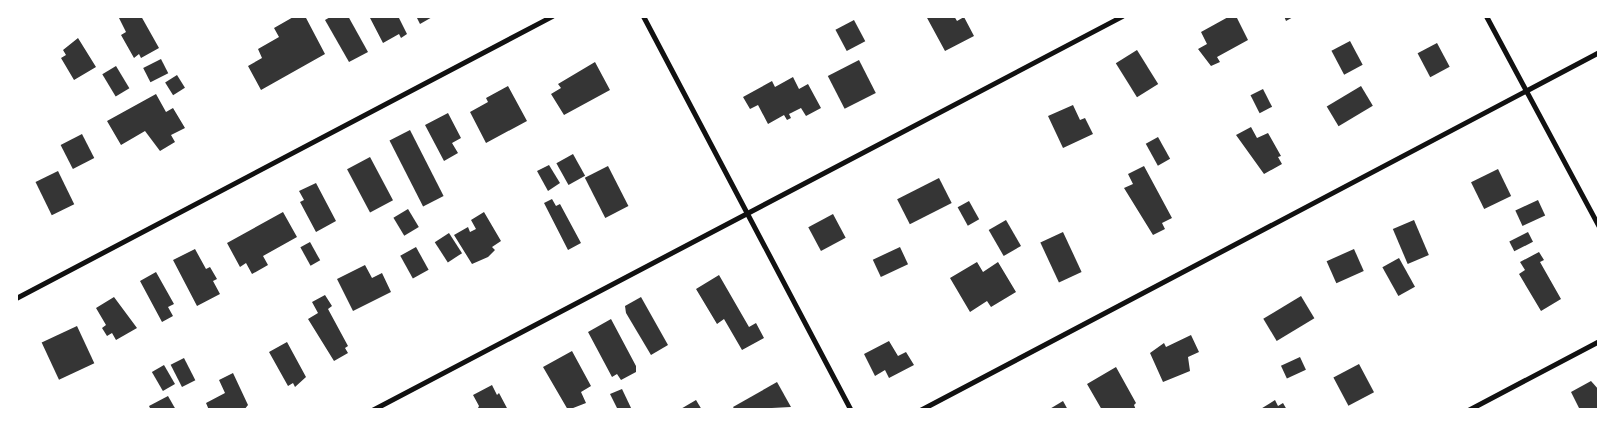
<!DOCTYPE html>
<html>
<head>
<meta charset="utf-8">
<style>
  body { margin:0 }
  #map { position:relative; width:1615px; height:426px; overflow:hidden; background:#fff; font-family:Rubik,sans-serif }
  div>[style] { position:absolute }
  .building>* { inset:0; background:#353535; transform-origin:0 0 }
  .minor>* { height:5px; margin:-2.5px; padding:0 2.5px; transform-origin:2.5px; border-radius:2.5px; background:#111 }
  span { translate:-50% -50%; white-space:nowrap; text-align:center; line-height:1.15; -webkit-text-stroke:4.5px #fff; paint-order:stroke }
  .frame { position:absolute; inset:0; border:18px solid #fff; pointer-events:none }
</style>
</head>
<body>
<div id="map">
  <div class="building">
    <div style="clip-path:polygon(118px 16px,141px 16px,159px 48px,141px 58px,139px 54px,134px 58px,121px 35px,126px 32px)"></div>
    <div style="clip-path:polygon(295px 16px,305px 16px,325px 54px,261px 90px,248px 66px,262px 58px,258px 49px,279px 37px,274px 28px)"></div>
    <div style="clip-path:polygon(332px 16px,348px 16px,368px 52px,349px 62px,325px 20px)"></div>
    <div style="clip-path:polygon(369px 16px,398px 16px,407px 34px,401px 38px,399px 34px,383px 43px)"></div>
    <div style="clip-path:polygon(416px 16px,434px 16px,420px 24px)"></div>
    <div style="clip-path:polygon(926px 16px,954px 16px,957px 21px,964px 17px,974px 36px,945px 51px)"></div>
    <div style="clip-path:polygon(1230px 16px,1236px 16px,1248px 40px,1217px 57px,1220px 62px,1211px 66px,1198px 49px,1207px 44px,1201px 32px)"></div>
    <div style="clip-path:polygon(1284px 16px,1295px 16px,1286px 21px)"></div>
    <div style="left:854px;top:20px;width:24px;height:21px;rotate:62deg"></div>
    <div style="clip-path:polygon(78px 38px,96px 67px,74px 80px,61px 58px,66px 55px,63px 50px)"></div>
    <div style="left:1350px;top:41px;width:27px;height:21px;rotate:62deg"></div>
    <div style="left:1437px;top:43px;width:27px;height:22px;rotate:62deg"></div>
    <div style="left:1137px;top:50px;width:40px;height:25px;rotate:58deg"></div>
    <div style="left:161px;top:59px;width:16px;height:20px;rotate:63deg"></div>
    <div style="left:859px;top:60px;width:37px;height:35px;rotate:63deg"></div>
    <div style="clip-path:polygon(595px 62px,610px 90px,564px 115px,551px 94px,561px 88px,558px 84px)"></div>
    <div style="left:116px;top:66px;width:26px;height:16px;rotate:59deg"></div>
    <div style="left:177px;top:75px;width:15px;height:14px;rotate:58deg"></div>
    <div style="clip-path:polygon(793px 77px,799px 89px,808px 84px,821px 108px,806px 116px,801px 108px,789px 114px,791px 118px,787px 120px,784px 115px,768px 124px,758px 105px,750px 109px,743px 97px,772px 81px,775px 87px)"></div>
    <div style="clip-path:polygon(508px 86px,527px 121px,486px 143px,470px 112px,488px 102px,486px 98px)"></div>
    <div style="left:1361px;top:86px;width:23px;height:40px;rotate:59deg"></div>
    <div style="left:1263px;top:89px;width:20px;height:14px;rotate:63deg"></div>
    <div style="clip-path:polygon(156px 94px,166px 112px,173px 108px,185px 128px,171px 135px,175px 142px,160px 151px,145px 131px,121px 145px,107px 121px)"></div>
    <div style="clip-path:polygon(1073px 105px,1080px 120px,1085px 118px,1093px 134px,1063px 148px,1048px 116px)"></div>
    <div style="clip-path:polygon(448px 113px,461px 138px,452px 143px,458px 153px,444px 161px,425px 125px)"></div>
    <div style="clip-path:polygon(1251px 127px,1257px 138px,1268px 133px,1281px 156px,1278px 157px,1282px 164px,1264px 174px,1236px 135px)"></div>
    <div style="left:410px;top:130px;width:74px;height:23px;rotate:63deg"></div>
    <div style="left:82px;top:134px;width:27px;height:24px;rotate:63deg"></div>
    <div style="left:1158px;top:137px;width:25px;height:14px;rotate:61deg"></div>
    <div style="left:573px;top:154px;width:25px;height:19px;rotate:61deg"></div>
    <div style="left:370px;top:157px;width:49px;height:26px;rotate:62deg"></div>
    <div style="clip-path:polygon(549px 165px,560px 183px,548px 191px,537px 171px)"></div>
    <div style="left:608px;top:166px;width:45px;height:26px;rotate:63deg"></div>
    <div style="clip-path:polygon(1144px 166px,1172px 218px,1162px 223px,1165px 229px,1153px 235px,1124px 188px,1133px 184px,1128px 174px)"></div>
    <div style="left:1498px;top:169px;width:30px;height:30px;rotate:64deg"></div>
    <div style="left:58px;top:171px;width:37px;height:25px;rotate:64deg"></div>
    <div style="left:939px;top:178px;width:28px;height:47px;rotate:63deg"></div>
    <div style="clip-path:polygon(316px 183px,336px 221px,316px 232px,300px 202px,304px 200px,299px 191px)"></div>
    <div style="clip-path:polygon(552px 199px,556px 206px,560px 204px,581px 243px,568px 250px,544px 203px)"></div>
    <div style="left:1538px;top:200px;width:17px;height:25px;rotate:65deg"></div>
    <div style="left:969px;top:201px;width:21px;height:13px;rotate:61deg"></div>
    <div style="left:408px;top:209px;width:21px;height:17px;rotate:59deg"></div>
    <div style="clip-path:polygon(283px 212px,297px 237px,263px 256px,268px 265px,252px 274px,246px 263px,240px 267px,227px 243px)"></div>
    <div style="clip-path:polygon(484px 212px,501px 241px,492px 247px,495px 250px,488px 257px,472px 264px,454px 235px,468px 227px,470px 232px,476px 229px,471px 220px)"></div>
    <div style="left:833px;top:214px;width:27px;height:28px;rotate:62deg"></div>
    <div style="left:1006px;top:220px;width:30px;height:20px;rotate:60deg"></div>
    <div style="left:1414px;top:220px;width:38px;height:23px;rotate:67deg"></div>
    <div style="left:1063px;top:232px;width:44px;height:25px;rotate:65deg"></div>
    <div style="left:1528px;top:232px;width:11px;height:21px;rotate:63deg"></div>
    <div style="left:449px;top:233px;width:24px;height:17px;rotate:57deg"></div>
    <div style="left:310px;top:242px;width:21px;height:11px;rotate:61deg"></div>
    <div style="left:416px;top:247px;width:26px;height:18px;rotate:61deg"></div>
    <div style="left:900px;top:247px;width:19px;height:30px;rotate:65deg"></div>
    <div style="clip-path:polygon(195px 249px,206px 269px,210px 267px,217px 279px,213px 281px,220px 294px,197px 306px,173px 260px)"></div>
    <div style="left:1354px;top:249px;width:24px;height:30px;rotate:66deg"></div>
    <div style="clip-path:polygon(1539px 252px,1544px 260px,1540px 262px,1561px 299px,1541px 311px,1519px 274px,1525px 270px,1520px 262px)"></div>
    <div style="left:1399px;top:258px;width:33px;height:19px;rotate:61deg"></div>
    <div style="clip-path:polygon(977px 262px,983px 272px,998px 262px,1016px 292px,991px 307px,987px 301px,970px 312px,950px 278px)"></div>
    <div style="clip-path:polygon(365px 265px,372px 278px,382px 273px,391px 292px,353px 311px,337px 279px)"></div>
    <div style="clip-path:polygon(156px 272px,174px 304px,168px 307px,173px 316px,162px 322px,140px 281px)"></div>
    <div style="clip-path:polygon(719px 275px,749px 327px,756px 323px,764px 338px,742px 350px,724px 319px,717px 324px,696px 289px)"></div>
    <div style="clip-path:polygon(325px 295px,332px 306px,328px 309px,348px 346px,345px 348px,348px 353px,334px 361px,308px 319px,318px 313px,312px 302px)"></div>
    <div style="left:1301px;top:296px;width:26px;height:44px;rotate:59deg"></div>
    <div style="clip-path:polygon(114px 297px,137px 328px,116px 340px,112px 333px,107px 336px,102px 328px,106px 325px,96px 308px)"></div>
    <div style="clip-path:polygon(641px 297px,668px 345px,651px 355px,626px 313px,625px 306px)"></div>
    <div style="clip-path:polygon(611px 319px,636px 366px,636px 372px,621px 380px,617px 374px,612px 377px,588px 332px)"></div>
    <div style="left:77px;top:326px;width:41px;height:39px;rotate:65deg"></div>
    <div style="clip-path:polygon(1191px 335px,1199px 352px,1188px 357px,1190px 371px,1163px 382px,1150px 353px,1164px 343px,1166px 347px)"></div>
    <div style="clip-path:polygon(889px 341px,898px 356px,906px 352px,914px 365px,889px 378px,885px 370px,875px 376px,864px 354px)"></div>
    <div style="clip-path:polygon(287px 342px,306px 377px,295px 387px,293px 383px,288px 386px,269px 352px)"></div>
    <div style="clip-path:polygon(572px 351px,591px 386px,581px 392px,586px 403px,568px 410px,543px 367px)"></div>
    <div style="left:1300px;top:357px;width:14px;height:21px;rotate:65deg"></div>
    <div style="left:184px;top:358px;width:25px;height:15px;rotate:63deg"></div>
    <div style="left:1359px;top:364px;width:32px;height:29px;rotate:62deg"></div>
    <div style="left:164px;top:365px;width:22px;height:14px;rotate:60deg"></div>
    <div style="clip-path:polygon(1116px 367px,1136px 403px,1134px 405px,1136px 410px,1102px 410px,1087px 384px)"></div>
    <div style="clip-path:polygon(233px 373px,248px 405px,244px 410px,209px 410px,206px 403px,225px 393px,219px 380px)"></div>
    <div style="clip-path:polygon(1591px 381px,1599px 390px,1599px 410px,1580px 410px,1571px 392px)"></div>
    <div style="clip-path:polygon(777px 382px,791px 407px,735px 410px,733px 407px)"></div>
    <div style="clip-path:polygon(492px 385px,497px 395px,499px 393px,508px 410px,477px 410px,479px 406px,473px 395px)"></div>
    <div style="clip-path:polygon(622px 389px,632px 410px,618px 410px,610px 394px)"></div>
    <div style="clip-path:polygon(168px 396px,176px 410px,151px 410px,149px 406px)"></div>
    <div style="clip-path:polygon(696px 400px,702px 410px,679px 410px)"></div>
    <div style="clip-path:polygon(1275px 400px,1278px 406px,1283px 403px,1287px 410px,1259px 410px)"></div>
    <div style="clip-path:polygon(1063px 401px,1068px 410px,1048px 410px)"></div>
  </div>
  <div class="minor">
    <div style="left:643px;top:16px;width:446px;rotate:62.2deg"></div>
    <div style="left:1486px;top:16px;width:239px;rotate:61.8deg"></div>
    <div style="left:16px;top:298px;width:606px;rotate:-27.75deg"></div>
    <div style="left:372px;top:410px;width:847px;rotate:-27.71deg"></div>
    <div style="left:920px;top:410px;width:768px;rotate:-27.8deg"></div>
    <div style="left:1468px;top:410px;width:148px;rotate:-27.8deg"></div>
  </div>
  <div class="frame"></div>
</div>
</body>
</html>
